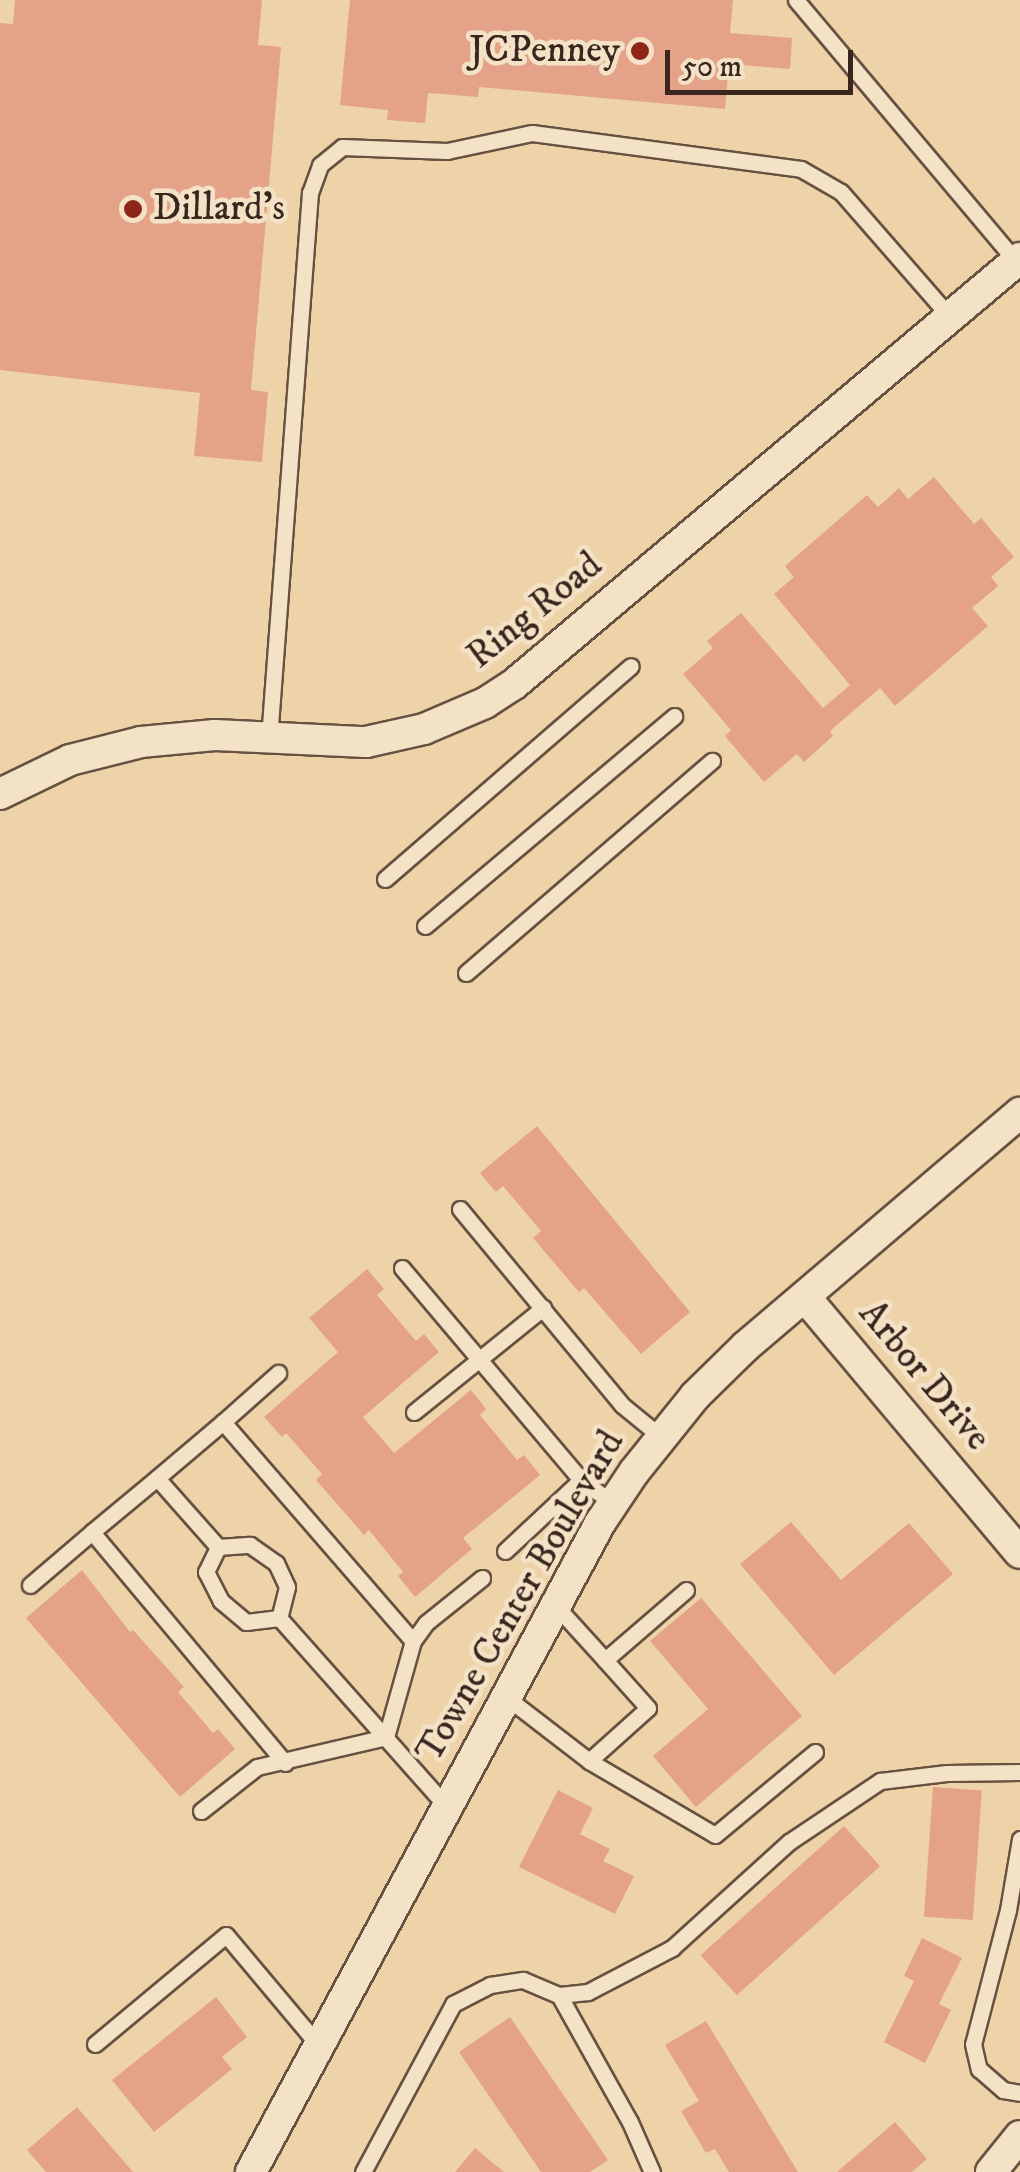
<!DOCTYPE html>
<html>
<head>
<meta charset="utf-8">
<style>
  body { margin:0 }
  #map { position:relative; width:1020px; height:2172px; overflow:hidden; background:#eed3a9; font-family:"IM FELL DW Pica",serif }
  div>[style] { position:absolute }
  .building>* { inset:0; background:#e4a388; transform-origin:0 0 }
  .roads { filter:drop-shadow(2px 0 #675141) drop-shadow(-2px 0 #675141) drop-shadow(0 2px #675141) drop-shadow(0 -2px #675141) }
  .service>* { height:15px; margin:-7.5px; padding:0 7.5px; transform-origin:7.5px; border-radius:7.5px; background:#f4e2c7 }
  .minor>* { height:30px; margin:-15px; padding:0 15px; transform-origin:15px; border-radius:15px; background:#f4e2c7 }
  .dots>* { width:28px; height:28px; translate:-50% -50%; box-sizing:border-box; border:5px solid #f4e2c7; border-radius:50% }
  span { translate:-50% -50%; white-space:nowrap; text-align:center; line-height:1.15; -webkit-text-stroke:9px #f4e2c7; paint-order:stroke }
  .poi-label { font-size:38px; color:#3a261e }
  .right { translate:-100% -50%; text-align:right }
  .left { translate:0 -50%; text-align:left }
  .street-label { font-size:38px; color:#3a261e }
  .scale { position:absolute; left:665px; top:50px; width:188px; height:45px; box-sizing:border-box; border:5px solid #3a261e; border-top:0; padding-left:12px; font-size:30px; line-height:35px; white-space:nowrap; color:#3a261e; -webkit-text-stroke:8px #f4e2c7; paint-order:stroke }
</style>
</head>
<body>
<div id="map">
  <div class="building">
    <div style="clip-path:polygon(15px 0,262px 0,258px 45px,281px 47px,251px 390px,268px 392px,262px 462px,194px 456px,200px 393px,0 370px,0 23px,13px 24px)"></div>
    <div style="clip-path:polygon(350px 0,733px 0,730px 33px,792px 38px,790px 69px,729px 64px,725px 109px,479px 87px,478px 97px,428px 93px,425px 123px,387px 120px,388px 110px,340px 105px)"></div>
    <div style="clip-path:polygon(934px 477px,974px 524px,981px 518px,1014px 557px,991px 577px,998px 586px,972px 608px,988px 626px,895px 706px,880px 688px,830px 731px,833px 736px,804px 762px,797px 754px,764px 782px,725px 736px,731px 730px,683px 674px,713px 648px,707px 641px,741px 613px,823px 708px,850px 685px,774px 594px,794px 577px,785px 566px,867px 495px,878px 507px,899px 488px,908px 499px)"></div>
    <div style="clip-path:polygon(537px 1126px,690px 1312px,641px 1354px,584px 1288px,579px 1292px,533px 1238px,541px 1231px,503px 1186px,496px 1192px,480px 1173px)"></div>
    <div style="clip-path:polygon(367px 1269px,384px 1289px,377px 1295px,416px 1341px,424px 1334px,439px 1352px,363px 1417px,394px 1453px,471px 1390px,486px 1409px,480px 1415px,517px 1460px,524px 1455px,540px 1475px,463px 1538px,472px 1549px,415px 1597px,398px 1576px,403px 1572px,369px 1530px,364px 1535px,316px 1480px,322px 1474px,286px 1433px,282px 1437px,264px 1417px,338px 1352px,309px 1318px)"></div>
    <div style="clip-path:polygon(791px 1522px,841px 1580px,909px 1523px,953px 1574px,834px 1675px,740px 1564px)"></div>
    <div style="clip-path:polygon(82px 1570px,130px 1632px,133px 1630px,184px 1687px,178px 1692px,213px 1733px,218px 1729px,235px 1749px,180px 1797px,26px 1618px)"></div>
    <div style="clip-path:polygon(701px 1598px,802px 1716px,696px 1807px,653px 1756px,708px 1709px,650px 1641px)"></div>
    <div style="left:933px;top:1787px;width:49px;height:130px;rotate:4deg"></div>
    <div style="clip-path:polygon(558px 1790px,593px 1808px,580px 1834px,610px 1849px,603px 1861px,634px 1876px,615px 1914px,519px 1867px)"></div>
    <div style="left:844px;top:1826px;width:54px;height:193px;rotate:48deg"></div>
    <div style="clip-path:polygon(922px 1938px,962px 1958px,939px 2004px,951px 2010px,925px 2063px,884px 2042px,914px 1981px,904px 1976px)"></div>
    <div style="clip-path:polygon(216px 1997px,247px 2037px,222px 2057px,232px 2069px,154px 2132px,112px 2080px)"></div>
    <div style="clip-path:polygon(510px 2017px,608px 2160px,590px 2172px,541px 2172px,459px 2052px)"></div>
    <div style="clip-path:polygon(706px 2021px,798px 2172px,729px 2172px,715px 2149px,706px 2153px,681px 2111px,699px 2101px,665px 2045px)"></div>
    <div style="clip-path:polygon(77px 2107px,133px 2172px,46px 2172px,27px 2150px)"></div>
    <div style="clip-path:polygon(895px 2122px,927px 2159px,912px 2172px,837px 2172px)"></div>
    <div style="clip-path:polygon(475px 2148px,504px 2172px,455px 2172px)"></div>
  </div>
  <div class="roads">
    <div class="service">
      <div style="left:796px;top:0;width:341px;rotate:49.9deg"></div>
      <div style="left:269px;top:739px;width:548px;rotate:-85.71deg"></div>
      <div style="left:310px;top:193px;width:30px;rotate:-70deg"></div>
      <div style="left:320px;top:165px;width:28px;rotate:-39deg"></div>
      <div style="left:342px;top:147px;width:105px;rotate:2.2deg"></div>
      <div style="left:447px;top:151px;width:87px;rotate:-12deg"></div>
      <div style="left:532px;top:133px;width:271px;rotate:7.6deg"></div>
      <div style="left:801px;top:169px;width:46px;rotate:29.9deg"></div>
      <div style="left:841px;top:192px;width:166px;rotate:48.9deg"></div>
      <div style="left:385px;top:879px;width:325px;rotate:-40.9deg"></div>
      <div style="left:425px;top:926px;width:326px;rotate:-40.1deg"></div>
      <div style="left:466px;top:973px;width:325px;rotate:-40.8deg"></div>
      <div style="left:460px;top:1209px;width:254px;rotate:50.4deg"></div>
      <div style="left:622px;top:1405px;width:49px;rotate:39.2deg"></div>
      <div style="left:402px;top:1268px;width:277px;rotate:49.8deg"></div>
      <div style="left:581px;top:1480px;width:39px;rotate:36deg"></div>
      <div style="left:414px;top:1412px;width:166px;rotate:-38.9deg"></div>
      <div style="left:223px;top:1422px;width:74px;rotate:-41.7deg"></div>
      <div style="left:157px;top:1478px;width:85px;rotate:140.3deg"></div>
      <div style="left:92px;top:1532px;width:301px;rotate:50.1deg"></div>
      <div style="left:218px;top:1547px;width:32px;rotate:-4deg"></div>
      <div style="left:250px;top:1545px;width:32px;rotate:35deg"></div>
      <div style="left:276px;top:1563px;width:26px;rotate:65deg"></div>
      <div style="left:287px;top:1587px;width:32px;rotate:104deg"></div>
      <div style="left:505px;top:1551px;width:104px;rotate:-43.1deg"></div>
      <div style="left:30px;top:1585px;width:82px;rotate:-40.5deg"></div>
      <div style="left:556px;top:1606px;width:73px;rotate:47.8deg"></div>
      <div style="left:605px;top:1660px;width:107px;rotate:-40.8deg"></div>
      <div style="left:506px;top:1697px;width:105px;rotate:37.6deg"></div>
      <div style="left:589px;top:1761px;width:146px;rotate:30.4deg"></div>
      <div style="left:715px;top:1835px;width:130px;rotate:-39.7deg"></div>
      <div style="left:589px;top:1761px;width:79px;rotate:-41.9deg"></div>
      <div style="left:648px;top:1708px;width:64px;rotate:-131.9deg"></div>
      <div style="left:447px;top:1807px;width:253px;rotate:-131.6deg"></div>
      <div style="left:279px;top:1618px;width:33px;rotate:173deg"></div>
      <div style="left:246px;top:1622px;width:33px;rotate:-140deg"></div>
      <div style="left:221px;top:1601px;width:33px;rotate:-117deg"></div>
      <div style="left:206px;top:1572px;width:28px;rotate:-64deg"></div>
      <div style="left:218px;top:1547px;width:92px;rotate:-131.5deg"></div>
      <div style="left:157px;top:1478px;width:87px;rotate:-40.3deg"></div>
      <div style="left:223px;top:1422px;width:290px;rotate:49.1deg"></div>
      <div style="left:413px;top:1641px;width:22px;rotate:-54deg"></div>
      <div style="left:426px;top:1623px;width:72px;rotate:-38.8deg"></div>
      <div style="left:201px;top:1811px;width:71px;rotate:-38.2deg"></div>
      <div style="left:257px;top:1767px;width:132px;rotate:-13.1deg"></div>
      <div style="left:386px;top:1737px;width:100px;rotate:-74.3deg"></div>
      <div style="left:1020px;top:1839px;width:72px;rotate:99.6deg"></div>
      <div style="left:1008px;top:1910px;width:138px;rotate:104.6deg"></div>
      <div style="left:973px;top:2044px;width:26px;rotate:77deg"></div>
      <div style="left:979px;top:2069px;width:32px;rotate:41deg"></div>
      <div style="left:1003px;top:2090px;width:17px;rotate:10deg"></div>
      <div style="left:559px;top:1995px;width:145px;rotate:60.8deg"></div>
      <div style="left:630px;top:2122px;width:55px;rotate:66.3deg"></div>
      <div style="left:95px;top:2044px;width:170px;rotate:-39.8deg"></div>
      <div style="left:226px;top:1935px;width:145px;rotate:50deg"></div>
      <div style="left:363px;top:2172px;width:191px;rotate:-61.8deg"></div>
      <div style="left:453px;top:2004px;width:42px;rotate:-27.2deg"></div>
      <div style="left:490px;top:1985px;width:33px;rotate:-9deg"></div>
      <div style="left:523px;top:1980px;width:39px;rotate:23deg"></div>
      <div style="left:559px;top:1995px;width:29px;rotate:-6deg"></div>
      <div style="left:588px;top:1992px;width:95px;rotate:-27.6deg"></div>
      <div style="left:672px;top:1948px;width:158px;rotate:-42.2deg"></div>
      <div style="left:789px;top:1842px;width:110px;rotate:-33.8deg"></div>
      <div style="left:880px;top:1781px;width:67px;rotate:-6.8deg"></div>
      <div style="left:947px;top:1773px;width:73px;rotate:-0.8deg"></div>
    </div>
    <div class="minor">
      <div style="left:0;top:794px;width:78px;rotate:-25.9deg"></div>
      <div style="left:70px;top:760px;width:73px;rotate:-14.2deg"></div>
      <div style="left:141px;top:742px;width:74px;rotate:-5.4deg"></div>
      <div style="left:215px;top:735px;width:151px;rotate:2.7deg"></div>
      <div style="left:366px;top:742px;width:59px;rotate:-12.6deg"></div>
      <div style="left:424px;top:729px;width:66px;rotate:-23.1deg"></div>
      <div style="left:485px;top:703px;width:33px;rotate:-33deg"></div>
      <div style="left:513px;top:685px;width:663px;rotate:-40.1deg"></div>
      <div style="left:805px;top:1297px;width:334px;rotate:50deg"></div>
      <div style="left:251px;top:2172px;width:737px;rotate:-61.73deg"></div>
      <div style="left:600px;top:1523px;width:61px;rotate:-56.3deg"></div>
      <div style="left:634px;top:1472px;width:97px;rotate:-51.2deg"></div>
      <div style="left:695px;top:1396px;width:71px;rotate:-44.4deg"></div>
      <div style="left:746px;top:1346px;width:360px;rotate:-40.4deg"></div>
      <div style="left:991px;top:2172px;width:46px;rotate:-51.1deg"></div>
    </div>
  </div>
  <div class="dots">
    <div style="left:640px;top:51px;background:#8f2418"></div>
    <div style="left:133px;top:209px;background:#8f2418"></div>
  </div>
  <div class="poi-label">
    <span class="right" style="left:620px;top:51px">JCPenney</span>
    <span class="left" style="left:153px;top:209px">Dillard's</span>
  </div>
  <div class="street-label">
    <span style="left:535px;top:611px;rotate:-39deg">Ring Road</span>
    <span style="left:924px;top:1376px;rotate:50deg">Arbor Drive</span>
    <span style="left:521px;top:1597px;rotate:-60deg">Towne Center Boulevard</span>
  </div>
  <div class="scale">50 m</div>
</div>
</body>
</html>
